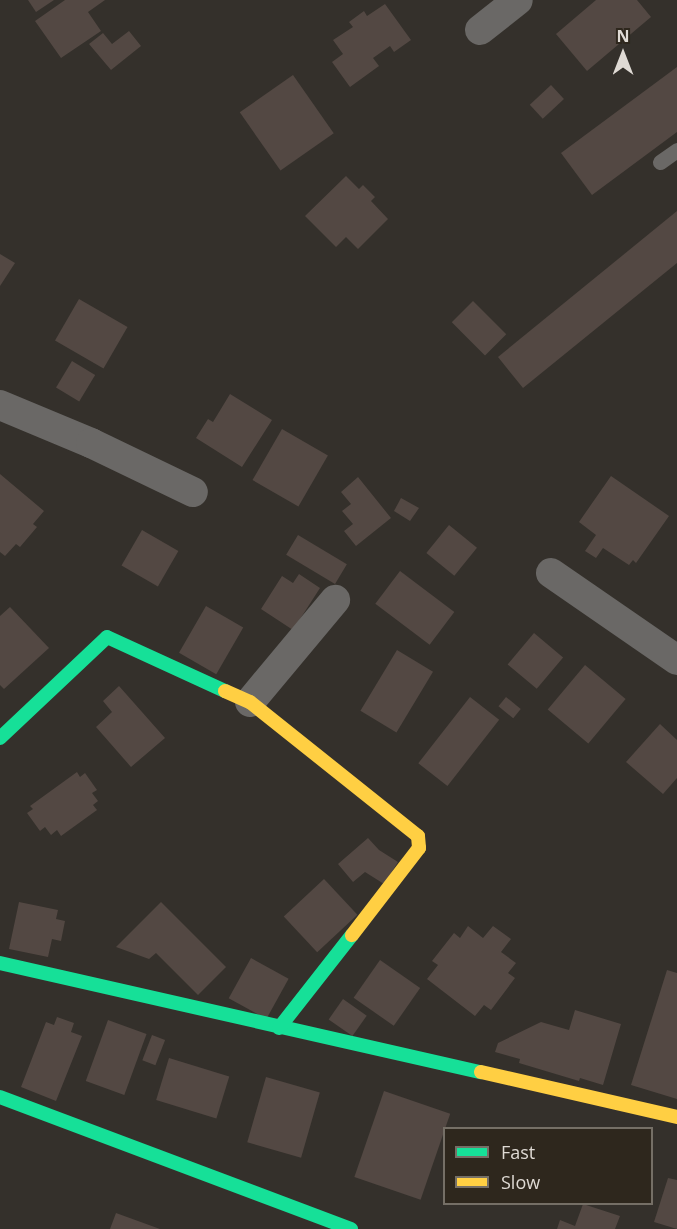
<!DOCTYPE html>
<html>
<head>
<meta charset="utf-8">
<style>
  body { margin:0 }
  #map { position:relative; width:677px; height:1229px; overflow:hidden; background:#34302b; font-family:"Open Sans",sans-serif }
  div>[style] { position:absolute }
  .building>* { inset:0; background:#534843; transform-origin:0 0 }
  .lane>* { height:15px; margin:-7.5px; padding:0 7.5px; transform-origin:7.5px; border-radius:7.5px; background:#6a6866 }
  .street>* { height:30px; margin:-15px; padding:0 15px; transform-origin:15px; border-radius:15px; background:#6a6866 }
  .fast>* { height:14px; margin:-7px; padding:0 7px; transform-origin:7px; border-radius:7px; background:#16e098 }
  .slow>* { height:14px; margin:-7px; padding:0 7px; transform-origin:7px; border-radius:7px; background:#ffcf43 }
  span { translate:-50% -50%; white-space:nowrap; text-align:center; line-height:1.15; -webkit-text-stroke:4.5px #2e271d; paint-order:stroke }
  .legend { position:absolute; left:443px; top:1127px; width:210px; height:78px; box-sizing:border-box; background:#2e271d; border:2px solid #756f66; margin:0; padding:8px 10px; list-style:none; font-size:18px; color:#dfdad4 }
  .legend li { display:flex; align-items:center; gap:12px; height:30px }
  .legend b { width:30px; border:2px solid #756f66 }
  .north { position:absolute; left:593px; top:24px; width:60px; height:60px; -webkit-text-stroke:4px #2e271d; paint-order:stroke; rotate:0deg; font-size:16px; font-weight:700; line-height:24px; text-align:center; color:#dfdad4 }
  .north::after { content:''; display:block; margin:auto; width:21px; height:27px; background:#dfdad4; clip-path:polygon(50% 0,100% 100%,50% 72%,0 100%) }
</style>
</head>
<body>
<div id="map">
  <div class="building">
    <div style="clip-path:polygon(28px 0,54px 0,36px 12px)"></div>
    <div style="clip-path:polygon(65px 0,105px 0,88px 12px,101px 31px,61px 58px,35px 21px)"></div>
    <div style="clip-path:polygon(596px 0,637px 0,651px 17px,587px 71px,556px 34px)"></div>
    <div style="clip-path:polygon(385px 4px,411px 40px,394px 52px,390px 46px,373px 58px,379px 66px,350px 87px,332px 62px,343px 54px,333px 40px,353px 27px,349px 22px,364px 11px,367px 16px)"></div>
    <div style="clip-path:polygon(129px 31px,141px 46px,111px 70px,89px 44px,103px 33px,112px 44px)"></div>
    <div style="clip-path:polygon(677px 67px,677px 132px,592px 195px,561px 153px)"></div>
    <div style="left:293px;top:75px;width:71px;height:65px;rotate:55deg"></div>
    <div style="left:551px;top:85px;width:19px;height:29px;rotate:47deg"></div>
    <div style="clip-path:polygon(346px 176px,359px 189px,363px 185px,375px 197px,371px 201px,388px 219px,358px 249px,346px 237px,336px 247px,305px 216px)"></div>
    <div style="clip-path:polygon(677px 211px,677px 263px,523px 388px,498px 357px)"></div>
    <div style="clip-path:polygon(0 254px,15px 263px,0 286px)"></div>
    <div style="left:79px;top:299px;width:56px;height:48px;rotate:30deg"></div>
    <div style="left:473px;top:301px;width:47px;height:30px;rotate:45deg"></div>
    <div style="left:72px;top:361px;width:27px;height:31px;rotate:31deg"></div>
    <div style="clip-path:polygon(230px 394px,272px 420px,242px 467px,196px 438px,208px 419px,213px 422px)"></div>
    <div style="left:282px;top:429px;width:53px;height:59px;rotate:30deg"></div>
    <div style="clip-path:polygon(0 474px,44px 511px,33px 524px,37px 527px,20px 547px,16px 544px,5px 556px,0 552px)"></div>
    <div style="clip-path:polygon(611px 476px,669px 516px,636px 563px,633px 560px,629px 565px,603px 548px,596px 558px,585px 551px,596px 535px,579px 522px)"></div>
    <div style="clip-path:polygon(358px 477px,391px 518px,356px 546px,344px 531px,353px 524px,342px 511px,351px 504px,341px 492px)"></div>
    <div style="clip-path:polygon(401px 498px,419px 508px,410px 521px,394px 511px)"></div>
    <div style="left:449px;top:525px;width:36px;height:36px;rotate:39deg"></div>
    <div style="left:142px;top:530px;width:42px;height:41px;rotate:30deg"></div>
    <div style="left:298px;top:535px;width:57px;height:23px;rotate:31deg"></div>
    <div style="left:400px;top:571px;width:68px;height:41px;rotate:37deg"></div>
    <div style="clip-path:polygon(299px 574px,320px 588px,293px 630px,261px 609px,282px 576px,293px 583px)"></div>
    <div style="left:206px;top:606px;width:43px;height:54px;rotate:30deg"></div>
    <div style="clip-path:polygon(10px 607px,49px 648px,4px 689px,0 685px,0 616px)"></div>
    <div style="left:534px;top:633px;width:38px;height:41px;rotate:40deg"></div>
    <div style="left:397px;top:650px;width:42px;height:71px;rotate:31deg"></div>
    <div style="left:585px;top:665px;width:53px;height:58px;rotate:40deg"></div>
    <div style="clip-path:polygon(119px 686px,165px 738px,131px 767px,96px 727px,112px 712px,103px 701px)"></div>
    <div style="left:470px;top:697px;width:37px;height:84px;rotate:38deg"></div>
    <div style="left:506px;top:697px;width:19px;height:12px;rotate:39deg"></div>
    <div style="clip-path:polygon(660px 724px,677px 740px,677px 778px,663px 794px,626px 762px)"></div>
    <div style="clip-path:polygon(77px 772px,80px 777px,85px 773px,97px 790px,92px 793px,98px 801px,93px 805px,97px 810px,61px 836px,57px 830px,51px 835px,45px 827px,40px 831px,27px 813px,33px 809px,30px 806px)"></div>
    <div style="clip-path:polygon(368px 838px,379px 850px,398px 862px,384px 884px,365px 872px,353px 882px,338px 864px)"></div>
    <div style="left:324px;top:879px;width:49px;height:55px;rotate:47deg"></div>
    <div style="clip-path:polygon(19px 902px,58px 910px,56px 919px,65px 921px,61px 941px,52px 939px,48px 957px,9px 949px)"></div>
    <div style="clip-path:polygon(161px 902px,226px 967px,198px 995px,156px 953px,149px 959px,116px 947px)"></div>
    <div style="clip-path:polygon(468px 926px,483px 938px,493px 926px,511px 939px,501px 952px,516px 963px,508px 973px,515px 978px,491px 1010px,484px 1005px,475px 1016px,427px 979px,438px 965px,432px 961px,454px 933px,460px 938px)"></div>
    <div style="left:251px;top:958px;width:43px;height:46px;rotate:29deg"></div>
    <div style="left:380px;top:960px;width:49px;height:46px;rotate:35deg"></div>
    <div style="clip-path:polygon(667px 970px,677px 973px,677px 1099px,631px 1085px)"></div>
    <div style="left:343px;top:999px;width:29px;height:25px;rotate:35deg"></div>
    <div style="clip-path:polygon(575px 1010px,621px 1024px,603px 1085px,580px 1078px,579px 1081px,519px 1063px,520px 1059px,495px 1052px,498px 1043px,541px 1022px,569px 1030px)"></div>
    <div style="clip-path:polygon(57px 1017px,74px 1023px,71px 1032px,82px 1036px,56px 1101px,21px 1087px,46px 1022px,54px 1025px)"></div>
    <div style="left:108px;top:1020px;width:41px;height:65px;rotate:20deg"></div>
    <div style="left:152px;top:1035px;width:14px;height:27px;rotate:21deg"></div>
    <div style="left:169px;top:1058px;width:63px;height:44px;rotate:17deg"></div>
    <div style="left:266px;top:1077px;width:56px;height:68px;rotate:16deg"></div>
    <div style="left:384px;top:1091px;width:70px;height:91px;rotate:19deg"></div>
    <div style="clip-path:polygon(668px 1178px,677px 1180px,677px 1229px,654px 1222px)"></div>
    <div style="clip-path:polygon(583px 1204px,620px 1216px,615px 1229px,557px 1229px,560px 1220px,575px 1226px)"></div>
    <div style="clip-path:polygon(116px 1213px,160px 1229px,110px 1229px)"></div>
  </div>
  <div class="lane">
    <div style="left:660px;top:162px;width:21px;rotate:-35deg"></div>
  </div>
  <div class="street">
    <div style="left:480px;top:30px;width:48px;rotate:-38.3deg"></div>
    <div style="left:0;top:405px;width:99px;rotate:22.7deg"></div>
    <div style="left:91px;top:443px;width:113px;rotate:25.7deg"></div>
    <div style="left:551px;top:573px;width:153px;rotate:34.6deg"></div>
    <div style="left:250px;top:702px;width:133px;rotate:-50.2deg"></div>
  </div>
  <div class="fast">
    <div style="left:0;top:738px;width:147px;rotate:-43.3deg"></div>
    <div style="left:107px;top:637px;width:130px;rotate:24.6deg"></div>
    <div style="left:0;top:963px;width:493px;rotate:12.8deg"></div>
    <div style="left:279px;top:1028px;width:118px;rotate:-51.9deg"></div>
    <div style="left:0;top:1097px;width:375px;rotate:20.6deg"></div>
  </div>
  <div class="slow">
    <div style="left:225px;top:691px;width:27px;rotate:24deg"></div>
    <div style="left:250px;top:702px;width:215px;rotate:38.6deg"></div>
    <div style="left:418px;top:836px;width:12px;rotate:85deg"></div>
    <div style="left:419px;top:848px;width:110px;rotate:127.6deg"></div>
    <div style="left:481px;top:1072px;width:201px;rotate:12.9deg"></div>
  </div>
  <ul class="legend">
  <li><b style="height:8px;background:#16e098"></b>Fast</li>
  <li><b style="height:8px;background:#ffcf43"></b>Slow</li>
  </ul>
  <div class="north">N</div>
</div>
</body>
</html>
